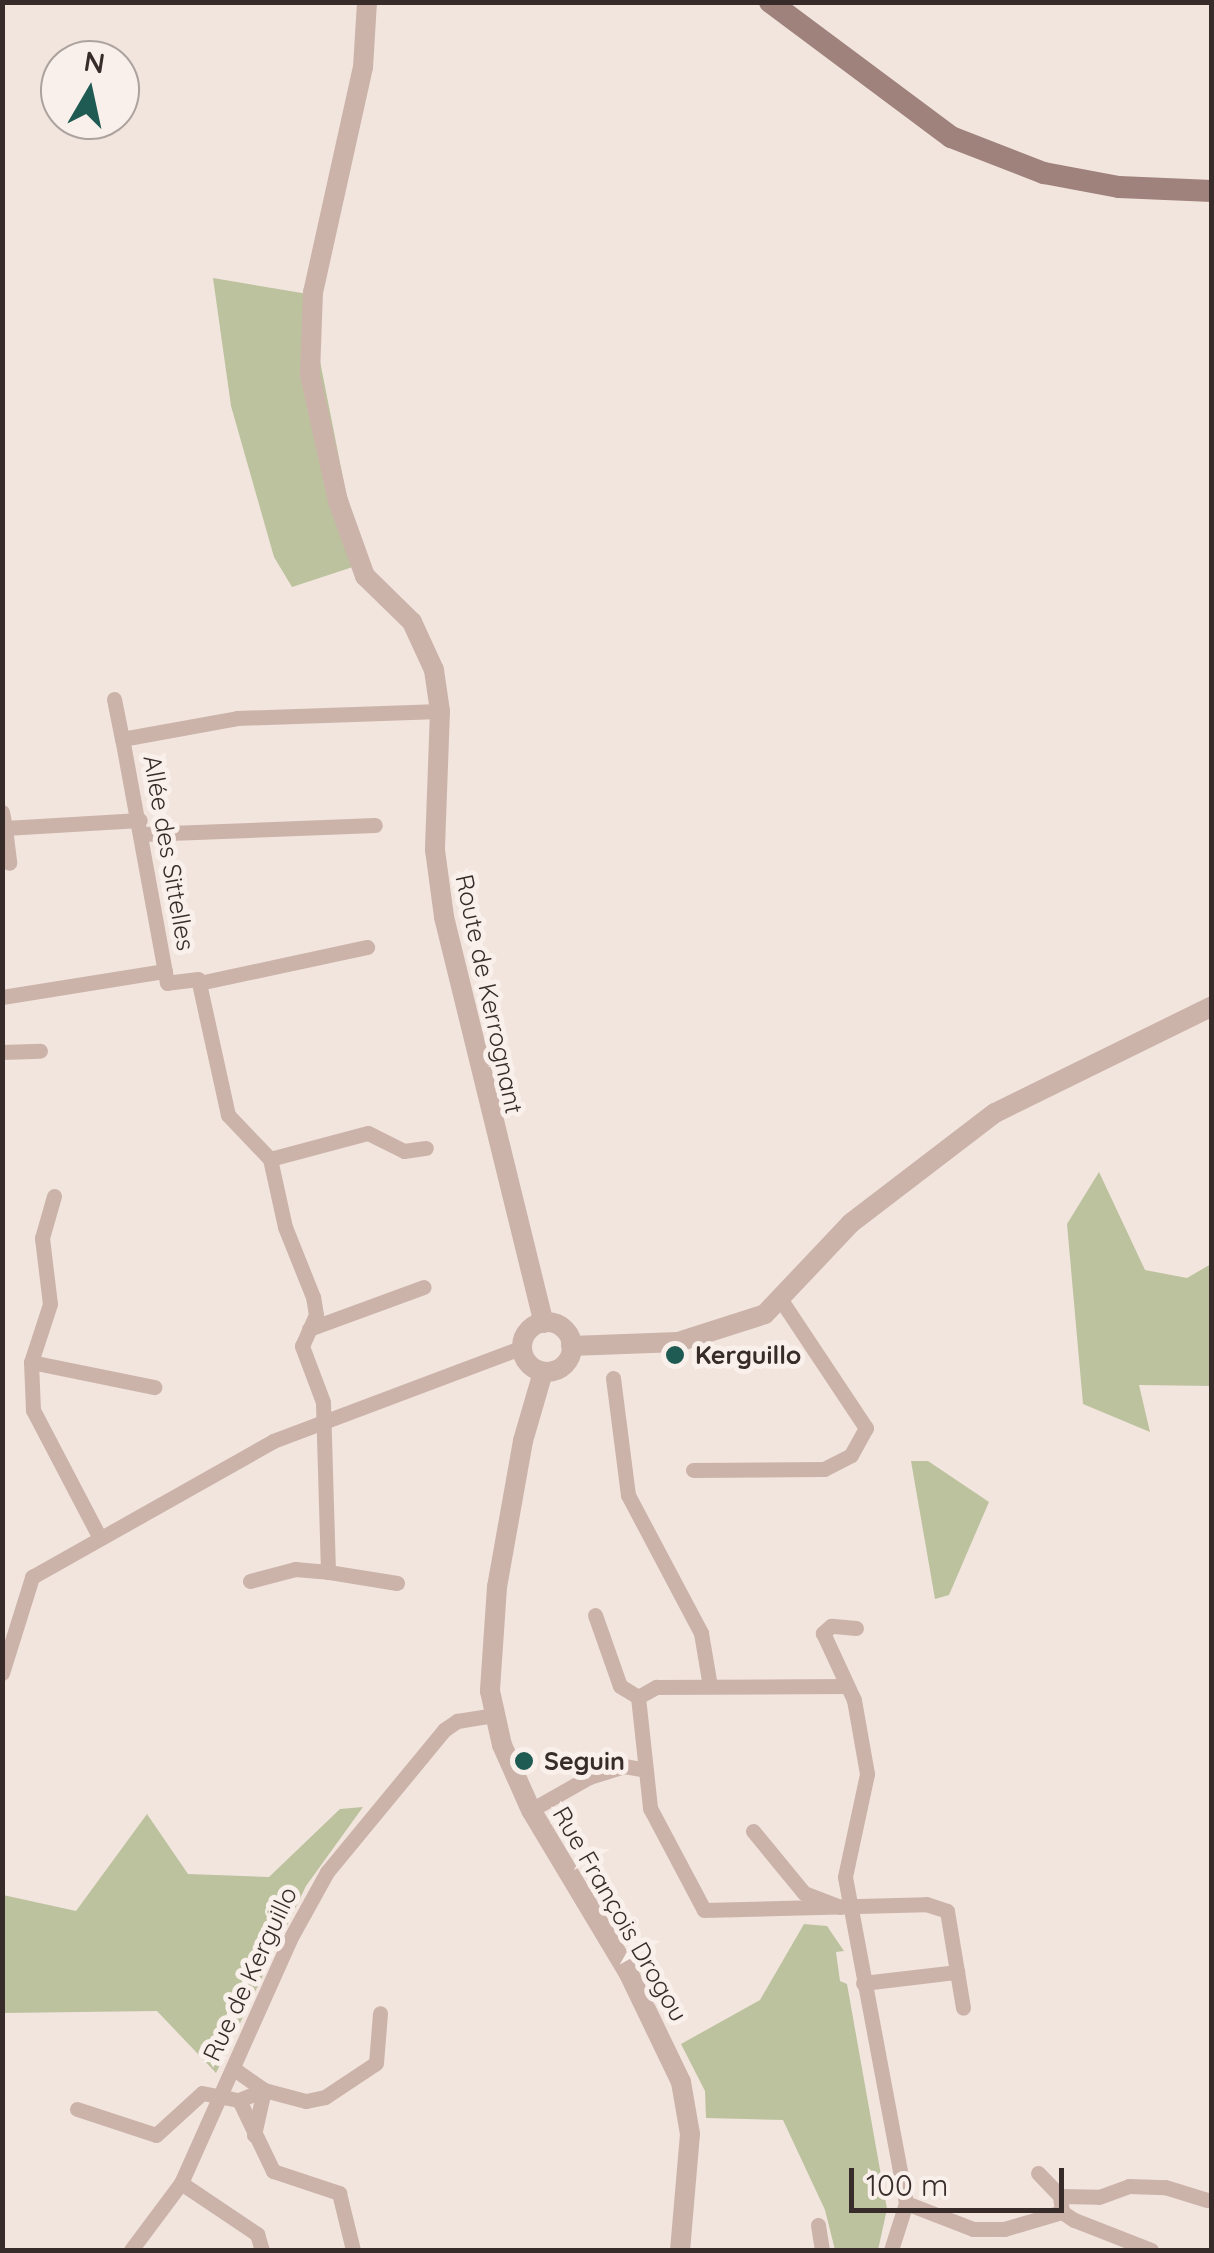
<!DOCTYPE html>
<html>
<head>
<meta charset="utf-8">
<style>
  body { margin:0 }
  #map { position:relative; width:1214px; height:2253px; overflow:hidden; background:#f2e5de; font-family:Quicksand,sans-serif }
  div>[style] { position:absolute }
  .green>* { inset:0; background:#bcc29e }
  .minor>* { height:15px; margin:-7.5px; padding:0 7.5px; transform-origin:7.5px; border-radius:7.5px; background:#cbb3aa }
  .tertiary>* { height:20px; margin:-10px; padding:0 10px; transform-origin:10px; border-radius:10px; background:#cbb3aa }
  .tertiary>.ring { margin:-10px; padding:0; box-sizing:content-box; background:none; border:20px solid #cbb3aa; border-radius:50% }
  .secondary>* { height:22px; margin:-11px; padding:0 11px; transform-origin:11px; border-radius:11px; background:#9f827b }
  .dots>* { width:28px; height:28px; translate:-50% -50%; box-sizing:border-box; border:5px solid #faf0eb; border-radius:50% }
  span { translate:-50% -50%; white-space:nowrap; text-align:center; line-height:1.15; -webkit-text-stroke:10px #faf0eb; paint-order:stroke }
  .street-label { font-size:25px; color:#382c2a }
  .poi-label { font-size:25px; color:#382c2a; font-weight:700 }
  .left { translate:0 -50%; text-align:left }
  .frame { position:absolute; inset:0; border:5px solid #382c2a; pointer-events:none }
  .north { position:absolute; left:40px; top:40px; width:100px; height:100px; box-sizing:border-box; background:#faf0eb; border:2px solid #aca29e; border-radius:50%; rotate:9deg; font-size:28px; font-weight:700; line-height:40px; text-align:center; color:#382c2a }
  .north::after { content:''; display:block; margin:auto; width:35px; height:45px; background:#1f5a53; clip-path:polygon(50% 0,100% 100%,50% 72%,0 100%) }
  .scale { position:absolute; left:849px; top:2168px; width:215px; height:45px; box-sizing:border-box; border:5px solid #382c2a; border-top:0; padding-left:12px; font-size:30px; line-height:35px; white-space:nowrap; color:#382c2a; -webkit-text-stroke:8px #faf0eb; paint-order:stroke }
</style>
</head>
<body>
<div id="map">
  <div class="green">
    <div style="clip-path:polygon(213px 278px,320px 296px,317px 346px,346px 493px,368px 562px,292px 587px,274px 557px,231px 406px)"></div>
    <div style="clip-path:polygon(1099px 1172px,1145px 1270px,1187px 1278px,1211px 1264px,1211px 1386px,1139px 1385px,1150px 1432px,1083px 1404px,1067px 1224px)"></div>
    <div style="clip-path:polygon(911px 1461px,928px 1461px,989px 1502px,949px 1595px,935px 1599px)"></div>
    <div style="clip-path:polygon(363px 1807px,306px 1886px,216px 2073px,157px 2011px,3px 2013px,3px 1895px,76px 1911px,147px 1814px,188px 1874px,269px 1877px,340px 1809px)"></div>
    <div style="clip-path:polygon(804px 1924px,827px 1926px,844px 1951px,836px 1952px,840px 1981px,847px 1984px,887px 2209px,878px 2250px,835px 2250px,825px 2210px,783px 2120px,706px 2118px,705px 2091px,681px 2044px,760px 2000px)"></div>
  </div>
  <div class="minor">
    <div style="left:114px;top:699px;width:41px;rotate:78.7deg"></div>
    <div style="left:2px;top:812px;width:16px;rotate:79deg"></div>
    <div style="left:5px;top:828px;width:135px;rotate:-3.4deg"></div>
    <div style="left:5px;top:828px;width:35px;rotate:83deg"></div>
    <div style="left:143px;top:834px;width:232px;rotate:-2.2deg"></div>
    <div style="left:199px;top:983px;width:172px;rotate:-12.1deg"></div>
    <div style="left:2px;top:997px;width:165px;rotate:-9.1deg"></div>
    <div style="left:2px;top:1052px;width:38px;rotate:-2deg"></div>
    <div style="left:270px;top:1159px;width:101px;rotate:-14.9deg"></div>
    <div style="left:368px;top:1133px;width:40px;rotate:26.6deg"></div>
    <div style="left:404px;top:1151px;width:22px;rotate:-8deg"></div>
    <div style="left:54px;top:1196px;width:44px;rotate:105.9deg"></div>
    <div style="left:42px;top:1238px;width:66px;rotate:83.1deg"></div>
    <div style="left:50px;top:1304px;width:61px;rotate:108.1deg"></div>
    <div style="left:31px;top:1362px;width:48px;rotate:87.6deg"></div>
    <div style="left:33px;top:1410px;width:142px;rotate:62.4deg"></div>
    <div style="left:309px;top:1329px;width:122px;rotate:-20.1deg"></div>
    <div style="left:31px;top:1362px;width:126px;rotate:11.5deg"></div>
    <div style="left:613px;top:1378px;width:118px;rotate:82.7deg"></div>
    <div style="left:628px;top:1495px;width:156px;rotate:62.1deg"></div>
    <div style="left:701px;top:1633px;width:54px;rotate:80.4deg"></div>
    <div style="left:693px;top:1470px;width:131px;rotate:-0.4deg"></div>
    <div style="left:824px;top:1469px;width:30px;rotate:-27deg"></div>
    <div style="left:851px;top:1455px;width:31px;rotate:-61deg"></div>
    <div style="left:866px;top:1428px;width:154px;rotate:-123.6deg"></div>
    <div style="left:250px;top:1581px;width:47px;rotate:-14.9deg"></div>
    <div style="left:295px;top:1569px;width:33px;rotate:5deg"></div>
    <div style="left:397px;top:1583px;width:70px;rotate:-170.9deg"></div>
    <div style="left:328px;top:1572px;width:170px;rotate:-91.7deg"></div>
    <div style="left:323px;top:1402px;width:60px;rotate:-110.6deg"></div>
    <div style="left:302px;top:1346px;width:34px;rotate:-66deg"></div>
    <div style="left:316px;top:1315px;width:18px;rotate:-99deg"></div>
    <div style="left:313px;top:1297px;width:75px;rotate:-111.8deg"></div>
    <div style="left:285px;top:1227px;width:70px;rotate:-102.4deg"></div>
    <div style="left:270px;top:1159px;width:61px;rotate:-133.7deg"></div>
    <div style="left:228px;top:1115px;width:139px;rotate:-102.4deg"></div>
    <div style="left:198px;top:979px;width:31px;rotate:173deg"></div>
    <div style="left:167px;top:983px;width:248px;rotate:-100.4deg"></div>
    <div style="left:122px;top:739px;width:117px;rotate:-10.3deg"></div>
    <div style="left:237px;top:718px;width:203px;rotate:-2deg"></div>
    <div style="left:595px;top:1615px;width:75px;rotate:70.6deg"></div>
    <div style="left:620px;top:1686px;width:21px;rotate:31deg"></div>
    <div style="left:856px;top:1628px;width:25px;rotate:-175deg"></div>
    <div style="left:831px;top:1626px;width:11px;rotate:139deg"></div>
    <div style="left:823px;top:1633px;width:74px;rotate:65.2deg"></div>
    <div style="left:854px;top:1700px;width:75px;rotate:80deg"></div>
    <div style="left:867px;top:1774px;width:105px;rotate:102.1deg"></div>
    <div style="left:845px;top:1877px;width:332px;rotate:79.4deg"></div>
    <div style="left:906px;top:2203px;width:49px;rotate:107.7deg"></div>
    <div style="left:2px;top:1673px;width:101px;rotate:-72.6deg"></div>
    <div style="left:32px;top:1577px;width:277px;rotate:-29.4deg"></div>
    <div style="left:273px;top:1441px;width:265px;rotate:-20.6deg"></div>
    <div style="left:638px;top:1697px;width:112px;rotate:83.8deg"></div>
    <div style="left:650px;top:1808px;width:115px;rotate:62.1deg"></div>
    <div style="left:704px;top:1910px;width:222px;rotate:-1.5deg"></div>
    <div style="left:926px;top:1904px;width:22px;rotate:18deg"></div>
    <div style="left:947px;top:1911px;width:98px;rotate:80.6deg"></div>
    <div style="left:638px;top:1697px;width:21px;rotate:-29deg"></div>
    <div style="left:656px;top:1687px;width:191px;rotate:-0.3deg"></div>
    <div style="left:531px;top:1810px;width:67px;rotate:-29.6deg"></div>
    <div style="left:589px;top:1777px;width:37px;rotate:-17deg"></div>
    <div style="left:624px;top:1766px;width:22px;rotate:10deg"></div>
    <div style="left:753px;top:1831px;width:80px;rotate:50.6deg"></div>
    <div style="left:804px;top:1893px;width:39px;rotate:21deg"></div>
    <div style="left:863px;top:1983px;width:95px;rotate:-6.7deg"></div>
    <div style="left:234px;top:2069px;width:37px;rotate:35deg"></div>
    <div style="left:264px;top:2090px;width:43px;rotate:14.7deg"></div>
    <div style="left:306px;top:2101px;width:19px;rotate:-12deg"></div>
    <div style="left:325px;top:2097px;width:61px;rotate:-33.7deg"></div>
    <div style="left:376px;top:2063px;width:50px;rotate:-85.4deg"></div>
    <div style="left:239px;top:2100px;width:79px;rotate:64.4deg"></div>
    <div style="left:273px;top:2171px;width:70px;rotate:18.4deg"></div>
    <div style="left:339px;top:2193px;width:59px;rotate:76.2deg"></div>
    <div style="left:77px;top:2109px;width:83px;rotate:18.2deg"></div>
    <div style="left:156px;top:2135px;width:62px;rotate:-42.4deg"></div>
    <div style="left:202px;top:2093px;width:38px;rotate:11deg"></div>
    <div style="left:239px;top:2100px;width:27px;rotate:-22deg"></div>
    <div style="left:254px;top:2135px;width:46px;rotate:-77.5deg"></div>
    <div style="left:1038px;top:2173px;width:32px;rotate:46deg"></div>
    <div style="left:181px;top:2183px;width:92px;rotate:33.9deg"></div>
    <div style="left:257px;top:2234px;width:17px;rotate:73deg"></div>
    <div style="left:906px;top:2203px;width:72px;rotate:21.2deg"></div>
    <div style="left:973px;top:2229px;width:31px"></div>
    <div style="left:1004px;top:2229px;width:60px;rotate:-16.3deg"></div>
    <div style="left:818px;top:2225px;width:25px;rotate:81deg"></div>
    <div style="left:131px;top:2250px;width:84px;rotate:-53.3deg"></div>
    <div style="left:181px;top:2183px;width:267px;rotate:-65.9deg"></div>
    <div style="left:290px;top:1939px;width:77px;rotate:-61.1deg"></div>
    <div style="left:327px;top:1872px;width:184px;rotate:-50.5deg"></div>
    <div style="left:444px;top:1730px;width:16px;rotate:-35deg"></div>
    <div style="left:457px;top:1721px;width:37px;rotate:-9deg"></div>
    <div style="left:1151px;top:2250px;width:83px;rotate:-158.7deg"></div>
    <div style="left:1074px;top:2220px;width:14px;rotate:-146deg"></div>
    <div style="left:1062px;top:2212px;width:16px;rotate:-97deg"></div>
    <div style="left:1060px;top:2196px;width:39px;rotate:1deg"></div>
    <div style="left:1099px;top:2197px;width:32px;rotate:-20deg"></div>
    <div style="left:1129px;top:2186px;width:36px;rotate:2deg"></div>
    <div style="left:1165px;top:2187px;width:44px;rotate:17.2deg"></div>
  </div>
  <div class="tertiary">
    <div style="left:367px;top:2px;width:65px;rotate:93.5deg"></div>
    <div style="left:363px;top:67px;width:230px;rotate:102.5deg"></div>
    <div style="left:313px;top:292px;width:83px;rotate:92.1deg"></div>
    <div style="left:310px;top:375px;width:129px;rotate:77.5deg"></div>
    <div style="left:338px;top:501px;width:80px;rotate:70.2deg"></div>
    <div style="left:365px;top:576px;width:66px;rotate:44.4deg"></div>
    <div style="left:412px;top:622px;width:53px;rotate:65.4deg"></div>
    <div style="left:434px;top:670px;width:41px;rotate:81.7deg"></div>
    <div style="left:440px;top:711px;width:139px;rotate:92.1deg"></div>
    <div style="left:435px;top:850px;width:68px;rotate:82.3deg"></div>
    <div style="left:444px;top:917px;width:418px;rotate:76.2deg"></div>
    <div class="ring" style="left:522px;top:1322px;width:30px;height:30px"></div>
    <div style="left:571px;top:1346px;width:107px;rotate:-2.1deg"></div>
    <div style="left:678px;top:1342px;width:91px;rotate:-17.8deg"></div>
    <div style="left:765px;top:1314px;width:125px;rotate:-46.6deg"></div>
    <div style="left:851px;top:1223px;width:181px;rotate:-37.4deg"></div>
    <div style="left:995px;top:1113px;width:242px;rotate:-26.2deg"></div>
    <div style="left:543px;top:1372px;width:72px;rotate:106.2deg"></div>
    <div style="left:523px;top:1441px;width:148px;rotate:100.1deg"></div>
    <div style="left:497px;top:1587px;width:104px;rotate:93.9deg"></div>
    <div style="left:490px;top:1691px;width:55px;rotate:77.5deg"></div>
    <div style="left:502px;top:1745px;width:71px;rotate:66deg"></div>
    <div style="left:531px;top:1810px;width:191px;rotate:59.1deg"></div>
    <div style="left:629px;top:1974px;width:120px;rotate:64.3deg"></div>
    <div style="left:681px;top:2082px;width:53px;rotate:80.2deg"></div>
    <div style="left:690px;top:2134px;width:116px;rotate:94.9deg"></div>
  </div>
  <div class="secondary">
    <div style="left:770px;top:2px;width:226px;rotate:36.7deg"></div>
    <div style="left:951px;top:137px;width:100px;rotate:21.2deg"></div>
    <div style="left:1044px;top:173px;width:76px;rotate:10.6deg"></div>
    <div style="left:1119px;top:187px;width:93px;rotate:2.5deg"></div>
  </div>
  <div class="dots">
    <div style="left:675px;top:1355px;background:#1f5a53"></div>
    <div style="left:524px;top:1761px;background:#1f5a53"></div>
  </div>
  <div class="street-label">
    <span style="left:169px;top:853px;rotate:80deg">Allée des Sittelles</span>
    <span style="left:489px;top:994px;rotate:78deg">Route de Kerrognant</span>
    <span style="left:620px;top:1914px;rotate:60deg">Rue François Drogou</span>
    <span style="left:250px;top:1974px;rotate:-65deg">Rue de Kerguillo</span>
  </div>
  <div class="poi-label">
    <span class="left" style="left:695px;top:1355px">Kerguillo</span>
    <span class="left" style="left:544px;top:1761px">Seguin</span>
  </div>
  <div class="frame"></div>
  <div class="north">N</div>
  <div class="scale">100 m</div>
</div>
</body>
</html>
